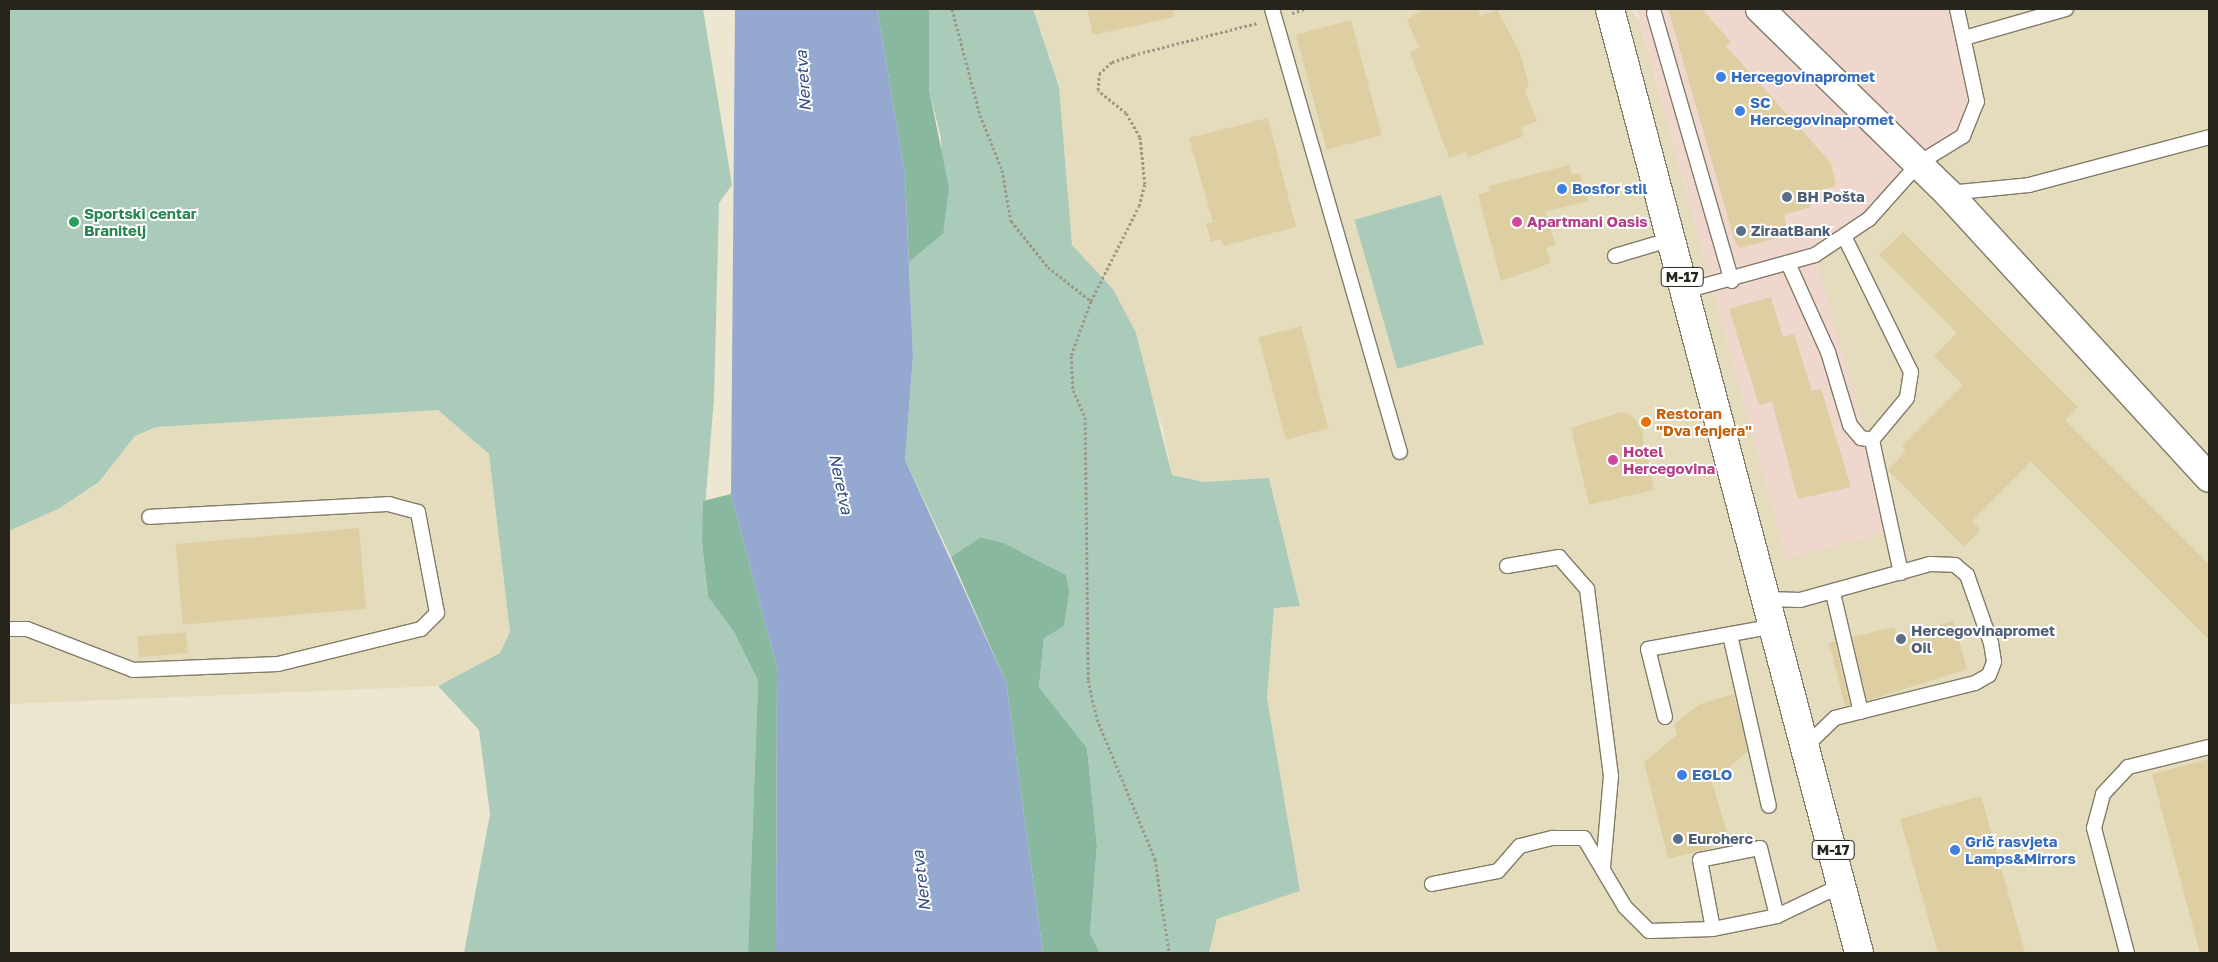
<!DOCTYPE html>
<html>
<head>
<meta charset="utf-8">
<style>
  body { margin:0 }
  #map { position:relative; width:2218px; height:962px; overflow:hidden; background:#ede6d0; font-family:"Golos Text",sans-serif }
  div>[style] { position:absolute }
  .commercial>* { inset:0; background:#efd7cd }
  .built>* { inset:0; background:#e5dcbe }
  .green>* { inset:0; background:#abcbba; transform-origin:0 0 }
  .forest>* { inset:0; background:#88b9a0 }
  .water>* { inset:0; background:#94a8d0 }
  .building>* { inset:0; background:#decfa2; transform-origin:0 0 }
  .path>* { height:3px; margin-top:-1.5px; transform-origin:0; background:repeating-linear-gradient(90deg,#9d9787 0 2.5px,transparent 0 5px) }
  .roads { filter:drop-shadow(1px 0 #817b67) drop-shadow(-1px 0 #817b67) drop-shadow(0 1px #817b67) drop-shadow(0 -1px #817b67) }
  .service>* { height:14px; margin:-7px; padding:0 7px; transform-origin:7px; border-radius:7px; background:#fff }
  .minor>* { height:28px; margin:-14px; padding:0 14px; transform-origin:14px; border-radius:14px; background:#fff }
  .primary>* { height:28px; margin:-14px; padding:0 14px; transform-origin:14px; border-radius:14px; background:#fff }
  .dots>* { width:14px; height:14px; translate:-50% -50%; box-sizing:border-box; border:2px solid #fff; border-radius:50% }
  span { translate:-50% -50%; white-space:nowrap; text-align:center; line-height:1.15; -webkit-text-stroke:4px #fff; paint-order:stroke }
  .shield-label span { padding:1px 4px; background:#fff; border:1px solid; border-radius:4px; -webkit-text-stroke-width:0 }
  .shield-label { font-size:14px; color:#27241c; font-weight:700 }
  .shop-label { font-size:15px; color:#366cbe; font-weight:700 }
  .left { translate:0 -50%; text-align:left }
  .service-label { font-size:15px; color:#4e5e75; font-weight:700 }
  .leisure-label { font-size:15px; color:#27864d; font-weight:700 }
  .hotel-label { font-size:15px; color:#b23c85; font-weight:700 }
  .food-label { font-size:15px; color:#c56008; font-weight:700 }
  .water-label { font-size:16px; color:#354d82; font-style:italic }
  .frame { position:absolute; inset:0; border:10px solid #27241c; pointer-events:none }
</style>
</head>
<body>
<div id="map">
  <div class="commercial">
    <div style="clip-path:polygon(1637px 9px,1957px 9px,1977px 102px,1892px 531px,1786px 558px)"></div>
  </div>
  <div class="built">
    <div style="clip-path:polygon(1033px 9px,1630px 9px,1640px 22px,1786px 558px,1892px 531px,1815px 255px,1869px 219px,1919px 163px,1963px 136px,1977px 102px,1957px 9px,2209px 9px,2209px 953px,1209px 953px,1217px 919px,1300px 891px,1267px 698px,1274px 607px,1300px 605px,1269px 479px,1204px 482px,1172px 475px,1163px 428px,1113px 289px,1072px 245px,1059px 87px)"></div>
    <div style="clip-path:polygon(438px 410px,489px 454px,510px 632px,500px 653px,438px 686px,9px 704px,9px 531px,60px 508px,99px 483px,135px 436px,156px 427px)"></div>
  </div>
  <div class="green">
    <div style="clip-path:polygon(9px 9px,703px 9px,732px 185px,719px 203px,714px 399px,702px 543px,708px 597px,734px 632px,758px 681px,748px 953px,464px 953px,490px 814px,479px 730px,438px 686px,500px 653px,510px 632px,489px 454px,438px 410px,156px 427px,135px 436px,99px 482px,60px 508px,9px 531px)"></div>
    <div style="clip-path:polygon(929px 9px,1033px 9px,1059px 87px,1072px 245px,1113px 289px,1136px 333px,1172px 475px,1204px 482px,1269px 478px,1300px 606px,1274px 608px,1267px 698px,1300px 891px,1217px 919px,1209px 953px,1100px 953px,1090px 933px,1097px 846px,1087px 748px,1039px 687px,1044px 638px,1066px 575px,1004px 543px,982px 537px,951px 557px,905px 460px,913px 356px,909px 262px,943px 234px,941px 138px,929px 89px)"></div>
    <div style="left:1441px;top:195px;width:155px;height:90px;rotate:74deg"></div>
  </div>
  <div class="forest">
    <div style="clip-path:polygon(877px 9px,929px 9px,929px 89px,949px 188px,943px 234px,909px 262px,905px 174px)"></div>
    <div style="clip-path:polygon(731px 494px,777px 668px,776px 953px,748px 953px,758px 681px,734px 632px,708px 597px,702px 543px,703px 501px)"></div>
    <div style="clip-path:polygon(981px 537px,1004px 543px,1066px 575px,1069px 591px,1064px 626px,1044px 638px,1039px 687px,1087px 748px,1097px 846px,1090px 933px,1100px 953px,1043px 953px,1006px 682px,951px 557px)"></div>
  </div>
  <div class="water">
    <div style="clip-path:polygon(735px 9px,877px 9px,905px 174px,913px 356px,905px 460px,1006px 682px,1043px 953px,776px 953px,777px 668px,731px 494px)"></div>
  </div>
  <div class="building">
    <div style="clip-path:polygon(1087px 9px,1173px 9px,1174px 17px,1093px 35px)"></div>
    <div style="clip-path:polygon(1423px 9px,1478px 9px,1481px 16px,1497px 9px,1520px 53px,1529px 85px,1525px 91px,1537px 121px,1521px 127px,1524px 136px,1478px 154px,1468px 157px,1466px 152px,1449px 158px,1410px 52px,1419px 48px,1407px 20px)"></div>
    <div style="clip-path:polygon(1668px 9px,1702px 9px,1731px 42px,1726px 46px,1831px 163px,1836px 186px,1808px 193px,1811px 207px,1784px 215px,1788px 235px,1740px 248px,1735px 242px)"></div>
    <div style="left:1351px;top:20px;width:119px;height:57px;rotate:75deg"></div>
    <div style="clip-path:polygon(1268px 118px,1296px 227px,1223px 246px,1221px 239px,1211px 242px,1206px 224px,1213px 222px,1189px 138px)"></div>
    <div style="clip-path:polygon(1569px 165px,1572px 175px,1580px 173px,1588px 201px,1545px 212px,1556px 245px,1546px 248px,1551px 263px,1501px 281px,1478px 195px,1490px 191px,1488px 186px)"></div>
    <div style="clip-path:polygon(1903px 232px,2078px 407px,2065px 420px,2209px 564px,2209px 640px,2031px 462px,1972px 521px,1981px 530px,1964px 547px,1888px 470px,1906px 451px,1902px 446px,1963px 385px,1934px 356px,1957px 333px,1879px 255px)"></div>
    <div style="clip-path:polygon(1771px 297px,1783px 337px,1794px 334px,1812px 391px,1821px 389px,1851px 487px,1798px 499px,1772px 402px,1759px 405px,1729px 309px)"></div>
    <div style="left:1301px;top:326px;width:106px;height:44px;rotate:75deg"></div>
    <div style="clip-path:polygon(1621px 412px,1631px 415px,1643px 430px,1643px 453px,1649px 462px,1654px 490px,1589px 505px,1571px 428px)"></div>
    <div style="left:359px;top:528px;width:81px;height:184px;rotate:85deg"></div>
    <div style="clip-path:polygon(1953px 621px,1967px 669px,1867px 701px,1852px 637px,1895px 627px,1897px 637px)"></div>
    <div style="left:186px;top:632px;width:21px;height:49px;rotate:85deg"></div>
    <div style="clip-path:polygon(1835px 641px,1850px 705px,1845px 706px,1829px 643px)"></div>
    <div style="clip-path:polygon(1734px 694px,1748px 751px,1712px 782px,1727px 832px,1710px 848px,1668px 859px,1644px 762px,1677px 735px,1674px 724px,1700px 704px)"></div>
    <div style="clip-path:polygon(2209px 759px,2209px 953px,2200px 953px,2152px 774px)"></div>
    <div style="clip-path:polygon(1981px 796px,2025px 953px,1938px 953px,1900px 819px)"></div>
  </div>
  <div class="path">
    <div style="left:952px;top:9px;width:110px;rotate:75.2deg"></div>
    <div style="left:980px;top:115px;width:59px;rotate:68.2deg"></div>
    <div style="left:1002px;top:170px;width:52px;rotate:80deg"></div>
    <div style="left:1011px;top:221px;width:59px;rotate:51.2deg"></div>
    <div style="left:1048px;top:267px;width:55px;rotate:38.3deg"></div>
    <div style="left:1091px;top:301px;width:59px;rotate:110deg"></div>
    <div style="left:1071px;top:356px;width:34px;rotate:87deg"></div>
    <div style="left:1073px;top:390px;width:30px;rotate:66deg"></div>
    <div style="left:1085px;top:417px;width:263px;rotate:89.3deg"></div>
    <div style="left:1088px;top:680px;width:40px;rotate:77deg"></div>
    <div style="left:1097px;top:719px;width:152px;rotate:67.5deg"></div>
    <div style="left:1155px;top:859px;width:95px;rotate:81.5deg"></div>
    <div style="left:1292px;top:13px;width:14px;rotate:-17deg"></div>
    <div style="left:1091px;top:301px;width:106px;rotate:-63.2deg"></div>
    <div style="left:1139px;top:206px;width:23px;rotate:-75deg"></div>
    <div style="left:1145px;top:184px;width:47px;rotate:-96.1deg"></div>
    <div style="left:1140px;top:137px;width:28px;rotate:-120deg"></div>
    <div style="left:1126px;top:113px;width:36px;rotate:-141deg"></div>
    <div style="left:1098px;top:90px;width:16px;rotate:-86deg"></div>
    <div style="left:1099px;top:74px;width:18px;rotate:-43deg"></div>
    <div style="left:1112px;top:62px;width:22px;rotate:-18deg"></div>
    <div style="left:1133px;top:55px;width:128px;rotate:-14.5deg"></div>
  </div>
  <div class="roads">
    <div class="service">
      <div style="left:1272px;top:9px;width:461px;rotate:73.9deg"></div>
      <div style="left:1654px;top:13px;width:279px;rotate:73.8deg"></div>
      <div style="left:1964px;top:38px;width:106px;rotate:-15.9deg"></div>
      <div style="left:1948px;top:193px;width:81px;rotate:-5.6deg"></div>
      <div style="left:2029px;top:185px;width:186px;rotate:-14.9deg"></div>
      <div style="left:1844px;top:236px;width:152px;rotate:63.8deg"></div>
      <div style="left:1911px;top:372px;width:26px;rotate:99deg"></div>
      <div style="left:1907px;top:398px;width:55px;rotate:129.8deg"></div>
      <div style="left:1615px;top:256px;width:59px;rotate:-16.6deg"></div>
      <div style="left:1788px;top:263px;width:98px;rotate:65.8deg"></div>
      <div style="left:1828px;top:352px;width:76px;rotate:73.2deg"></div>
      <div style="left:1850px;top:425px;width:17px;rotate:50deg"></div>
      <div style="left:1861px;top:438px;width:11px;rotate:10deg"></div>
      <div style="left:1685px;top:291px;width:135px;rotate:-15.5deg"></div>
      <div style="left:1815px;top:255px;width:65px;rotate:-33.7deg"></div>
      <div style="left:1869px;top:219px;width:75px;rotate:-48.2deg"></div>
      <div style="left:1919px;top:163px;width:52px;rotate:-31.5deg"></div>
      <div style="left:1963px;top:136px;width:37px;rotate:-68deg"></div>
      <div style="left:1977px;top:102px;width:95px;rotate:-102.1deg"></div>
      <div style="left:1872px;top:440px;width:136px;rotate:77.7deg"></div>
      <div style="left:1507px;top:566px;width:53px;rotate:-9.8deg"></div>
      <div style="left:1559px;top:557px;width:43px;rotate:48.8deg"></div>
      <div style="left:1587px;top:589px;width:189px;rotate:82.7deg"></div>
      <div style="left:1611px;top:776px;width:92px;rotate:95deg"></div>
      <div style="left:1833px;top:593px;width:122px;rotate:76.8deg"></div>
      <div style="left:1768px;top:599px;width:32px;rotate:2deg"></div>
      <div style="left:1800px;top:600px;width:135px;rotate:-15.5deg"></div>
      <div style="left:1930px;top:564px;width:25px;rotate:2deg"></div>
      <div style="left:1955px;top:565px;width:16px;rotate:40deg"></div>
      <div style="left:1967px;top:575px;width:72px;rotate:70.6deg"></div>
      <div style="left:1991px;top:643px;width:19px;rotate:81deg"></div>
      <div style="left:1994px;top:662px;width:14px;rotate:111deg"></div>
      <div style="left:1989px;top:675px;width:16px;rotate:150deg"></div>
      <div style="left:1975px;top:683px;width:144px;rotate:166deg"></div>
      <div style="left:1835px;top:718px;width:40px;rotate:136deg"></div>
      <div style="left:9px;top:629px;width:18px"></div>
      <div style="left:27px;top:629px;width:114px;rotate:21.1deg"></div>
      <div style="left:133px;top:670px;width:145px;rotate:-2.4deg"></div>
      <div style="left:278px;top:664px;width:147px;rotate:-13.8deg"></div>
      <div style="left:421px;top:629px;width:23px;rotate:-45deg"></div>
      <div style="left:437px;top:613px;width:103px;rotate:-100.7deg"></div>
      <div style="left:418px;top:512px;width:30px;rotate:-165deg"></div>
      <div style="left:389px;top:504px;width:240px;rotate:176.9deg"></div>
      <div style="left:1730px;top:635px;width:175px;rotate:77.2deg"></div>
      <div style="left:1665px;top:717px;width:70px;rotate:-104deg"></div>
      <div style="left:1648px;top:649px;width:130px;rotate:-10.2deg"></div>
      <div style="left:1432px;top:884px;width:67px;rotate:-11.1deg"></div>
      <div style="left:1498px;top:871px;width:33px;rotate:-49deg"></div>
      <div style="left:1520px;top:846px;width:34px;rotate:-14deg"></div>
      <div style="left:1553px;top:838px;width:31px"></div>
      <div style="left:1584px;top:838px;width:80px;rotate:59.3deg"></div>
      <div style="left:1625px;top:907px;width:34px;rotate:45deg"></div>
      <div style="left:1649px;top:931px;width:64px;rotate:-1.8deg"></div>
      <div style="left:1777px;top:916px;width:70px;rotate:-104deg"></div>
      <div style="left:1760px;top:848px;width:61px;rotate:168.7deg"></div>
      <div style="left:1700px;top:860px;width:70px;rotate:79.3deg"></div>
      <div style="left:1713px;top:929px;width:65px;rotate:-11.5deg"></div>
      <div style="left:1777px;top:916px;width:72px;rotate:-25.5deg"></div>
      <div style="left:2127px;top:953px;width:129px;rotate:-104.8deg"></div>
      <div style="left:2094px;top:828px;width:35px;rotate:-75deg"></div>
      <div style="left:2103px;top:794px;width:37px;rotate:-47deg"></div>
      <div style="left:2128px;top:767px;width:83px;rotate:-13.9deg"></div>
    </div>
    <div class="minor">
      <div style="left:1760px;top:9px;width:263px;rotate:44.4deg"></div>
      <div style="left:1948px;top:193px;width:386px;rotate:47.5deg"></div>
    </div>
    <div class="primary">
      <div style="left:1610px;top:9px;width:976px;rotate:75.22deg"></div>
    </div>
  </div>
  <div class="dots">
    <div style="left:1721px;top:77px;background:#3f7fe0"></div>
    <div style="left:1740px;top:111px;background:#3f7fe0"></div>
    <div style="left:1562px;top:189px;background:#3f7fe0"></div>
    <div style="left:1787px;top:197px;background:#5c6f8a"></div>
    <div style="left:74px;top:222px;background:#2e9e5b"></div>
    <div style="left:1517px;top:222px;background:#d1479c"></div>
    <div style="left:1741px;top:231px;background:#5c6f8a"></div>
    <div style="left:1646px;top:422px;background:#e8710a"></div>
    <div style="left:1613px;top:460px;background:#d1479c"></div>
    <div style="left:1901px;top:639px;background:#5c6f8a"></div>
    <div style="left:1682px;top:775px;background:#3f7fe0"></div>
    <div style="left:1678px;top:839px;background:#5c6f8a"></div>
    <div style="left:1955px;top:850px;background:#3f7fe0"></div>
  </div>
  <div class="shield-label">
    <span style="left:1682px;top:277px">M-17</span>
    <span style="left:1833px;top:850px">M-17</span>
  </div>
  <div class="shop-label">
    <span class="left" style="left:1731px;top:77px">Hercegovinapromet</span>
    <span class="left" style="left:1750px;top:111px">SC<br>Hercegovinapromet</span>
    <span class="left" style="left:1572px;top:189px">Bosfor stil</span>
    <span class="left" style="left:1692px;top:775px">EGLO</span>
    <span class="left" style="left:1965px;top:850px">Grič rasvjeta<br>Lamps&amp;Mirrors</span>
  </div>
  <div class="service-label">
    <span class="left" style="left:1797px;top:197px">BH Pošta</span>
    <span class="left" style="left:1751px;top:231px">ZiraatBank</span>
    <span class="left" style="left:1911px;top:639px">Hercegovinapromet<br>Oil</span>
    <span class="left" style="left:1688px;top:839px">Euroherc</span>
  </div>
  <div class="leisure-label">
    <span class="left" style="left:84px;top:222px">Sportski centar<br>Branitelj</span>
  </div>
  <div class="hotel-label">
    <span class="left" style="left:1527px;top:222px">Apartmani Oasis</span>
    <span class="left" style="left:1623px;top:460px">Hotel<br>Hercegovina</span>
  </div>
  <div class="food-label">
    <span class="left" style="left:1656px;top:422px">Restoran<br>"Dva fenjera"</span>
  </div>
  <div class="water-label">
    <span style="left:803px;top:81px;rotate:-94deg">Neretva</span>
    <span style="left:841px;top:484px;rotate:78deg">Neretva</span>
    <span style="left:921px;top:881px;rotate:-97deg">Neretva</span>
  </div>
  <div class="frame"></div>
</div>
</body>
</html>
